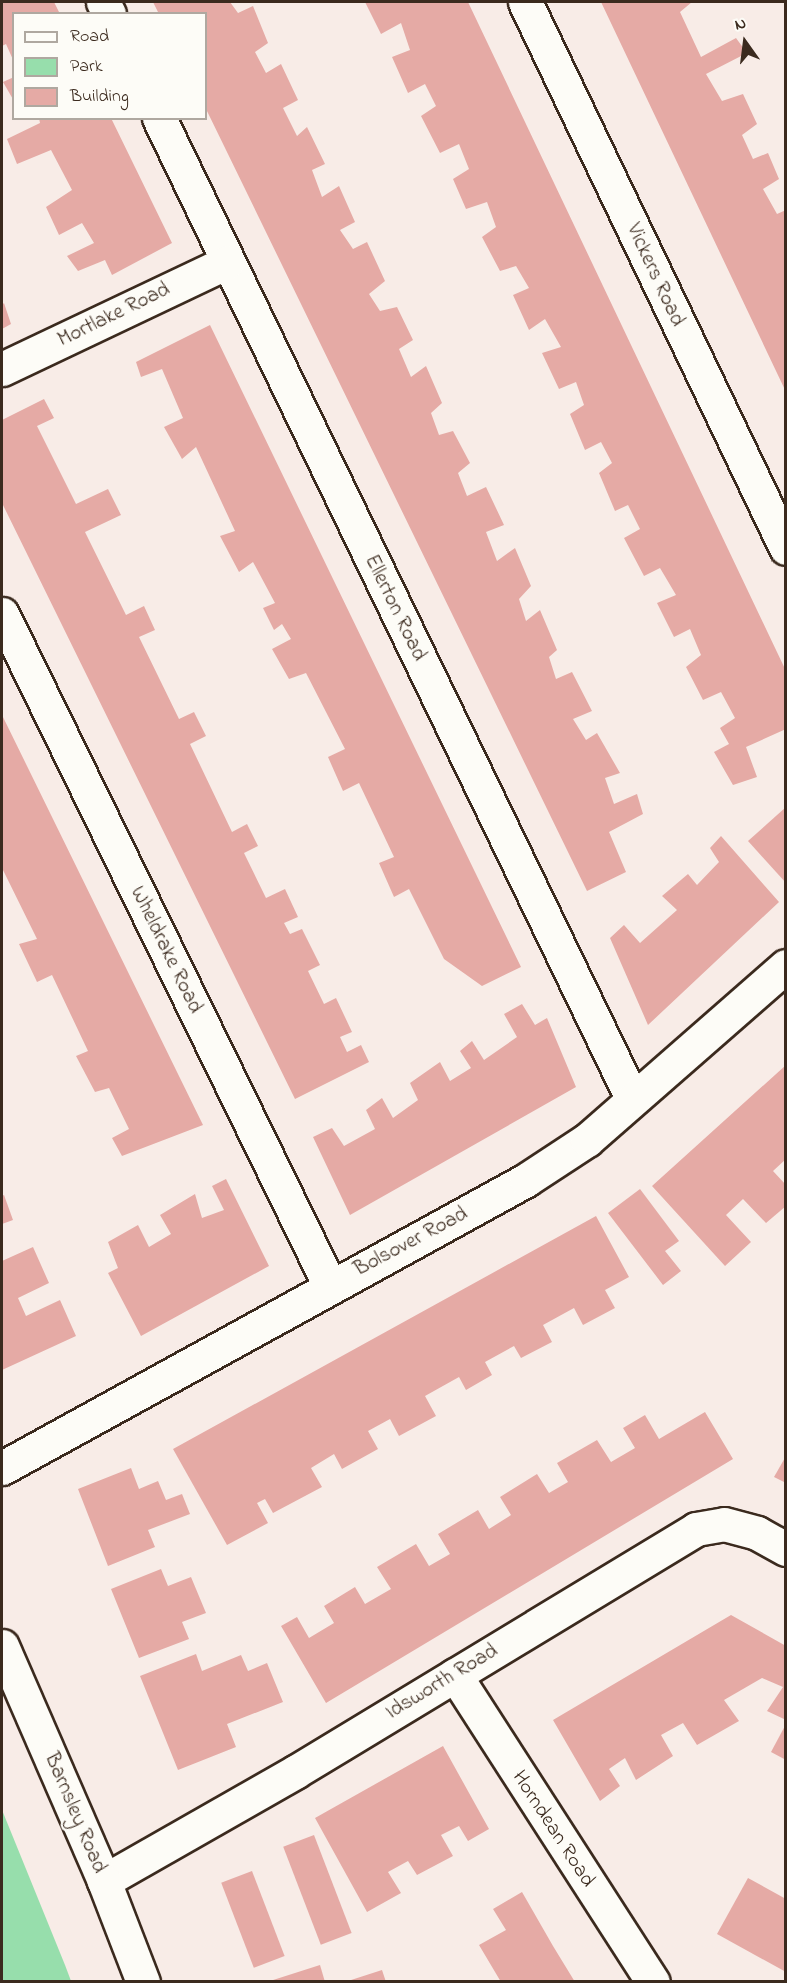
<!DOCTYPE html>
<html>
<head>
<meta charset="utf-8">
<style>
  body { margin:0 }
  #map { position:relative; width:787px; height:1983px; overflow:hidden; background:#f8ece7; font-family:"Indie Flower",sans-serif }
  div>[style] { position:absolute }
  .green>* { inset:0; background:#97deac }
  .building>* { inset:0; background:#e5aaa5; transform-origin:0 0 }
  .roads { filter:drop-shadow(2px 0 #3b2a1e) drop-shadow(-2px 0 #3b2a1e) drop-shadow(0 2px #3b2a1e) drop-shadow(0 -2px #3b2a1e) }
  .minor>* { height:33px; margin:-16.5px; padding:0 16.5px; transform-origin:16.5px; border-radius:16.5px; background:#fdfcf7 }
  .primary>* { height:33px; margin:-16.5px; padding:0 16.5px; transform-origin:16.5px; border-radius:16.5px; background:#fdfcf7 }
  span { translate:-50% -50%; white-space:nowrap; text-align:center; line-height:1.15; -webkit-text-stroke:4.5px #fdfcf7; paint-order:stroke }
  .street-label { font-size:21px; color:#3b2a1e }
  .frame { position:absolute; inset:0; border:3px solid #3b2a1e; pointer-events:none }
  .legend { position:absolute; left:12px; top:12px; width:195px; height:108px; box-sizing:border-box; background:#fdfcf7; border:2px solid #afa8a0; margin:0; padding:8px 10px; list-style:none; font-size:18px; color:#3b2a1e }
  .legend li { display:flex; align-items:center; gap:12px; height:30px }
  .legend b { width:30px; border:2px solid #afa8a0 }
  .north { position:absolute; left:715px; top:12px; width:60px; height:60px; -webkit-text-stroke:4px #fdfcf7; paint-order:stroke; rotate:346deg; font-size:16px; font-weight:700; line-height:24px; text-align:center; color:#3b2a1e }
  .north::after { content:''; display:block; margin:auto; width:21px; height:27px; background:#3b2a1e; clip-path:polygon(50% 0,100% 100%,50% 72%,0 100%) }
</style>
</head>
<body>
<div id="map">
  <div class="green">
    <div style="clip-path:polygon(2px 1810px,65px 1965px,71px 1981px,2px 1981px)"></div>
  </div>
  <div class="building">
    <div style="clip-path:polygon(2px 2px,54px 2px,60px 14px,14px 14px,14px 62px,6px 44px,2px 46px)"></div>
    <div style="clip-path:polygon(153px 2px,230px 2px,238px 13px,253px 6px,268px 43px,255px 52px,266px 73px,281px 64px,298px 100px,283px 108px,297px 136px,307px 127px,325px 164px,312px 170px,322px 197px,339px 186px,355px 222px,340px 230px,353px 249px,367px 242px,385px 281px,369px 294px,380px 311px,397px 307px,413px 340px,399px 349px,411px 377px,426px 366px,442px 403px,431px 413px,439px 435px,453px 431px,470px 463px,458px 473px,467px 496px,486px 487px,504px 525px,486px 532px,497px 561px,515px 548px,531px 586px,519px 599px,526px 621px,540px 610px,557px 650px,549px 657px,556px 679px,572px 672px,592px 711px,573px 719px,586px 740px,597px 733px,620px 773px,605px 778px,614px 804px,637px 794px,643px 814px,609px 832px,626px 872px,587px 891px,206px 109px,206px 14px,159px 14px)"></div>
    <div style="clip-path:polygon(365px 2px,468px 2px,786px 671px,786px 729px,746px 747px,757px 777px,733px 785px,714px 752px,729px 744px,720px 728px,735px 718px,721px 692px,703px 700px,686px 667px,701px 655px,690px 629px,674px 637px,657px 603px,676px 595px,660px 568px,644px 576px,624px 538px,640px 529px,628px 505px,615px 511px,599px 473px,612px 463px,601px 442px,585px 450px,570px 414px,584px 405px,576px 382px,559px 389px,542px 353px,561px 347px,545px 319px,529px 330px,513px 295px,529px 288px,516px 266px,500px 271px,482px 237px,496px 227px,487px 202px,466px 209px,453px 179px,469px 169px,459px 144px,440px 153px,421px 116px,436px 106px,425px 84px,408px 93px,392px 57px,410px 50px,401px 23px,381px 34px)"></div>
    <div style="clip-path:polygon(601px 2px,692px 2px,680px 12px,701px 57px,736px 38px,747px 53px,706px 74px,722px 101px,743px 94px,757px 124px,742px 135px,753px 159px,768px 153px,779px 179px,763px 189px,777px 214px,786px 210px,786px 392px)"></div>
    <div style="clip-path:polygon(14px 77px,14px 101px,3px 82px)"></div>
    <div style="clip-path:polygon(39px 118px,111px 118px,172px 243px,112px 275px,105px 260px,78px 271px,67px 256px,94px 243px,82px 223px,59px 235px,46px 207px,72px 190px,51px 150px,17px 164px,7px 139px,40px 123px)"></div>
    <div style="clip-path:polygon(4px 303px,11px 324px,2px 329px,2px 305px)"></div>
    <div style="clip-path:polygon(210px 325px,521px 967px,482px 986px,444px 959px,409px 889px,394px 897px,379px 863px,394px 857px,359px 783px,343px 791px,328px 757px,345px 749px,306px 673px,289px 679px,272px 649px,291px 639px,282px 624px,274px 630px,263px 608px,275px 603px,253px 562px,239px 572px,220px 536px,235px 531px,196px 447px,182px 459px,164px 427px,183px 418px,162px 369px,141px 377px,136px 362px)"></div>
    <div style="clip-path:polygon(44px 399px,54px 418px,37px 426px,76px 504px,108px 489px,121px 515px,85px 532px,126px 615px,144px 606px,155px 630px,139px 637px,179px 719px,194px 712px,206px 736px,190px 744px,232px 832px,247px 824px,258px 846px,244px 853px,266px 898px,285px 889px,298px 917px,284px 923px,290px 934px,302px 929px,320px 965px,308px 971px,324px 1004px,336px 998px,352px 1032px,340px 1037px,347px 1052px,361px 1045px,369px 1062px,295px 1099px,2px 503px,2px 420px)"></div>
    <div style="clip-path:polygon(2px 715px,203px 1125px,122px 1156px,112px 1138px,129px 1129px,109px 1088px,95px 1092px,76px 1056px,88px 1051px,52px 975px,37px 982px,19px 944px,37px 939px,2px 868px)"></div>
    <div style="clip-path:polygon(786px 807px,786px 883px,748px 841px)"></div>
    <div style="clip-path:polygon(721px 836px,779px 902px,648px 1025px,610px 938px,624px 925px,640px 943px,677px 910px,662px 896px,688px 874px,697px 885px,719px 862px,710px 848px)"></div>
    <div style="clip-path:polygon(522px 1004px,535px 1025px,547px 1018px,576px 1087px,350px 1215px,313px 1137px,332px 1128px,344px 1146px,375px 1129px,366px 1110px,382px 1098px,393px 1118px,418px 1100px,410px 1083px,440px 1062px,450px 1081px,471px 1068px,460px 1051px,472px 1041px,484px 1060px,517px 1037px,504px 1014px)"></div>
    <div style="clip-path:polygon(786px 1065px,786px 1159px,773px 1171px,786px 1185px,786px 1206px,766px 1223px,743px 1199px,726px 1215px,751px 1242px,725px 1266px,652px 1186px)"></div>
    <div style="clip-path:polygon(226px 1179px,269px 1266px,141px 1336px,108px 1273px,118px 1268px,108px 1242px,138px 1225px,149px 1247px,171px 1234px,160px 1215px,195px 1194px,202px 1218px,224px 1210px,212px 1186px)"></div>
    <div style="clip-path:polygon(640px 1189px,679px 1241px,665px 1251px,681px 1271px,663px 1285px,608px 1213px)"></div>
    <div style="clip-path:polygon(4px 1195px,13px 1220px,2px 1224px,2px 1196px)"></div>
    <div style="clip-path:polygon(596px 1216px,629px 1277px,605px 1290px,615px 1308px,583px 1325px,574px 1308px,543px 1325px,552px 1342px,521px 1358px,514px 1346px,485px 1362px,492px 1375px,466px 1390px,459px 1377px,425px 1396px,436px 1416px,399px 1436px,390px 1419px,368px 1431px,378px 1449px,342px 1469px,334px 1454px,311px 1468px,322px 1487px,273px 1513px,265px 1499px,257px 1503px,268px 1523px,227px 1545px,173px 1449px)"></div>
    <div style="clip-path:polygon(33px 1247px,49px 1283px,18px 1298px,26px 1316px,60px 1300px,76px 1336px,2px 1370px,2px 1261px)"></div>
    <div style="clip-path:polygon(705px 1412px,733px 1459px,326px 1703px,281px 1626px,297px 1617px,309px 1638px,334px 1623px,324px 1606px,355px 1587px,365px 1604px,391px 1589px,377px 1567px,416px 1544px,429px 1566px,450px 1554px,438px 1534px,478px 1510px,489px 1529px,511px 1515px,500px 1497px,537px 1474px,549px 1493px,568px 1482px,557px 1463px,597px 1440px,611px 1462px,635px 1448px,623px 1428px,645px 1415px,659px 1439px)"></div>
    <div style="clip-path:polygon(786px 1456px,786px 1483px,774px 1477px)"></div>
    <div style="clip-path:polygon(131px 1468px,139px 1489px,158px 1481px,166px 1500px,182px 1494px,190px 1514px,148px 1530px,155px 1547px,108px 1566px,78px 1489px)"></div>
    <div style="clip-path:polygon(161px 1569px,168px 1586px,191px 1577px,206px 1613px,182px 1622px,189px 1639px,139px 1658px,111px 1589px)"></div>
    <div style="clip-path:polygon(731px 1615px,786px 1646px,786px 1720px,767px 1711px,783px 1687px,762px 1678px,724px 1700px,739px 1721px,697px 1745px,683px 1723px,661px 1735px,673px 1756px,636px 1780px,625px 1758px,609px 1769px,620px 1786px,600px 1801px,553px 1720px)"></div>
    <div style="clip-path:polygon(196px 1654px,202px 1671px,241px 1655px,248px 1671px,267px 1663px,283px 1702px,227px 1724px,236px 1747px,178px 1770px,140px 1676px)"></div>
    <div style="clip-path:polygon(786px 1724px,786px 1760px,771px 1752px)"></div>
    <div style="clip-path:polygon(443px 1746px,489px 1829px,468px 1841px,459px 1826px,441px 1835px,453px 1856px,417px 1875px,408px 1861px,388px 1872px,401px 1893px,367px 1912px,315px 1818px)"></div>
    <div style="left:314px;top:1835px;width:105px;height:33px;rotate:69deg"></div>
    <div style="left:252px;top:1871px;width:91px;height:33px;rotate:69deg"></div>
    <div style="clip-path:polygon(748px 1878px,786px 1899px,786px 1972px,717px 1934px)"></div>
    <div style="clip-path:polygon(522px 1892px,553px 1946px,575px 1982px,501px 1982px,479px 1945px,506px 1930px,493px 1909px)"></div>
    <div style="clip-path:polygon(320px 1965px,325px 1982px,270px 1982px,270px 1981px)"></div>
    <div style="clip-path:polygon(382px 1970px,386px 1982px,348px 1982px,348px 1981px)"></div>
  </div>
  <div class="roads">
    <div class="minor">
      <div style="left:103px;top:2px;width:13px;rotate:63deg"></div>
      <div style="left:525px;top:2px;width:605px;rotate:64.45deg"></div>
      <div style="left:159px;top:118px;width:1088px;rotate:64.24deg"></div>
      <div style="left:2px;top:369px;width:249px;rotate:-25.4deg"></div>
      <div style="left:2px;top:614px;width:748px;rotate:63.98deg"></div>
      <div style="left:2px;top:1468px;width:598px;rotate:-28.79deg"></div>
      <div style="left:526px;top:1180px;width:73px;rotate:-33.3deg"></div>
      <div style="left:587px;top:1140px;width:264px;rotate:-41.2deg"></div>
      <div style="left:455px;top:1675px;width:365px;rotate:57.2deg"></div>
      <div style="left:104px;top:1881px;width:220px;rotate:-29.7deg"></div>
      <div style="left:295px;top:1772px;width:469px;rotate:-31.2deg"></div>
      <div style="left:696px;top:1529px;width:28px;rotate:-10deg"></div>
      <div style="left:724px;top:1524px;width:34px;rotate:15deg"></div>
      <div style="left:757px;top:1533px;width:33px;rotate:29deg"></div>
    </div>
    <div class="primary">
      <div style="left:2px;top:1646px;width:256px;rotate:66.5deg"></div>
      <div style="left:104px;top:1881px;width:108px;rotate:68.9deg"></div>
    </div>
  </div>
  <div class="street-label">
    <span style="left:655px;top:275px;rotate:65deg">Vickers Road</span>
    <span style="left:114px;top:315px;rotate:-26deg">Mortlake Road</span>
    <span style="left:395px;top:608px;rotate:64deg">Ellerton Road</span>
    <span style="left:166px;top:950px;rotate:64deg">Wheldrake Road</span>
    <span style="left:411px;top:1242px;rotate:-28deg">Bolsover Road</span>
    <span style="left:442px;top:1682px;rotate:-31deg">Idsworth Road</span>
    <span style="left:75px;top:1813px;rotate:67deg">Barnsley Road</span>
    <span style="left:553px;top:1829px;rotate:57deg">Horndean Road</span>
  </div>
  <div class="frame"></div>
  <ul class="legend">
  <li><b style="height:8px;background:#fdfcf7"></b>Road</li>
  <li><b style="height:16px;background:#97deac"></b>Park</li>
  <li><b style="height:16px;background:#e5aaa5"></b>Building</li>
  </ul>
  <div class="north">N</div>
</div>
</body>
</html>
